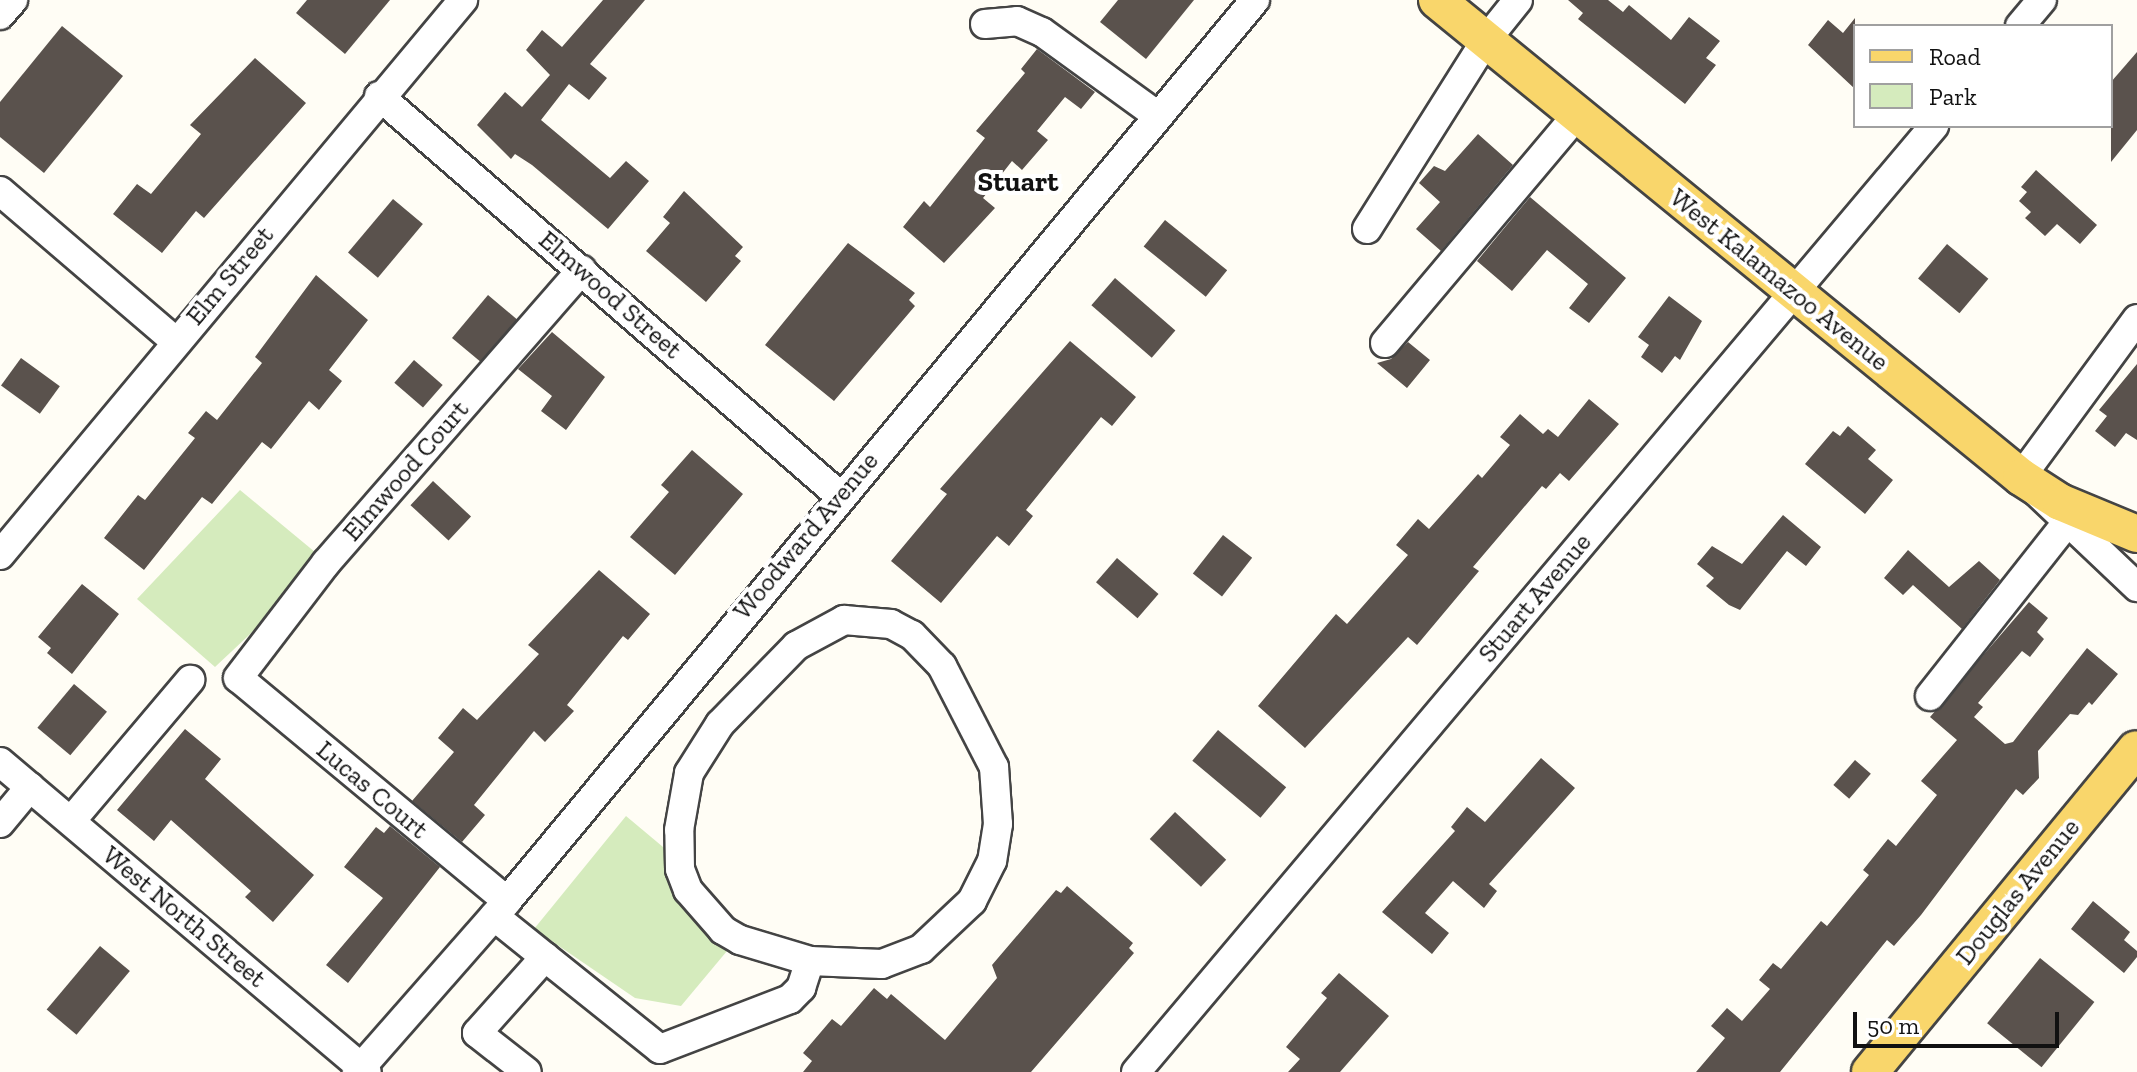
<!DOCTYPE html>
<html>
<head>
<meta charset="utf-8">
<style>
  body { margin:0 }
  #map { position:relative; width:2137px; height:1072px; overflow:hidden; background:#fffdf5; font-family:"Zilla Slab",serif }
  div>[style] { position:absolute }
  .green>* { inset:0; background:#d5ebbd }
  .building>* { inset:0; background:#5a524d; transform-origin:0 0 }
  .roads { filter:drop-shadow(2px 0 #444) drop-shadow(-2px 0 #444) drop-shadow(0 2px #444) drop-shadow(0 -2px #444) }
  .minor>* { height:28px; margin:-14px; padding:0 14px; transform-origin:14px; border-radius:14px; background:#fff }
  .major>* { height:36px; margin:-18px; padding:0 18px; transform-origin:18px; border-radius:18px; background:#f9d66b }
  span { translate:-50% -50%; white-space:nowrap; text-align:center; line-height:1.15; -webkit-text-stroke:8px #fff; paint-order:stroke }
  .street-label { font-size:26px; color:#111 }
  .neighbourhood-label { font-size:28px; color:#111; font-weight:700 }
  .legend { position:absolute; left:1853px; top:24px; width:260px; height:104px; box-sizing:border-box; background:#fff; border:2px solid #a0a0a0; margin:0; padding:10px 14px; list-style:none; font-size:24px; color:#111 }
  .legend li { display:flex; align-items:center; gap:16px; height:40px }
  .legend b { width:40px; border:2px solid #a0a0a0 }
  .scale { position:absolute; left:1853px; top:1012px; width:206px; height:36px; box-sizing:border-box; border:4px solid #111; border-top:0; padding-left:10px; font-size:24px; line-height:28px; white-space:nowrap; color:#111; -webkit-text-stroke:6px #fff; paint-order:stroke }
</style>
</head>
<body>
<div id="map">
  <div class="green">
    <div style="clip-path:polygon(240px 490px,327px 562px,215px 667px,137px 599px)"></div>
    <div style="clip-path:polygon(626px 816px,669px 852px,732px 945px,681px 1006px,635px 998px,534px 929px)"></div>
  </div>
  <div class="building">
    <div style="clip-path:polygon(307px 0,390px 0,345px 54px,296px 13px)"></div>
    <div style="clip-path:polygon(603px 0,645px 0,590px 64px,607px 78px,589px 100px,569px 84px,541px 120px,610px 178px,626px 161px,649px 181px,608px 229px,532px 165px,515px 154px,511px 159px,477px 125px,505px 92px,522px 107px,550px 75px,526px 50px,542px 30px,562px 47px)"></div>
    <div style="clip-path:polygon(1118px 0,1194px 0,1146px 59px,1100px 22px)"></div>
    <div style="clip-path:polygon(1568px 0,1608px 0,1623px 12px,1629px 5px,1671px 40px,1689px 17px,1720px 41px,1706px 58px,1716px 65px,1685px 104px,1578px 19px,1583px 13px)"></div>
    <div style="clip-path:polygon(1855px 18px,1855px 89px,1808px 45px,1828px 20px,1843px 33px)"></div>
    <div style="clip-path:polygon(62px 26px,123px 76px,44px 173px,0 137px,0 102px)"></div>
    <div style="clip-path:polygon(1037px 49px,1095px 92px,1081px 109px,1065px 97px,1037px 131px,1048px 140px,1022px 170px,1012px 161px,983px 198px,995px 208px,944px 263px,903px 227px,924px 201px,930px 207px,985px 138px,976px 131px,1025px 73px,1021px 69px)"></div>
    <div style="clip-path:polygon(2137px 52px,2137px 130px,2111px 162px,2111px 82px)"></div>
    <div style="clip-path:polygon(255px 58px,306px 103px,204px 218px,196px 211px,162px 253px,113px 214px,137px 184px,151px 194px,201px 134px,190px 125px)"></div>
    <div style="clip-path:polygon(1478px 134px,1513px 165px,1441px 251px,1416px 229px,1440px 202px,1419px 183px,1434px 166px,1445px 171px)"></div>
    <div style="clip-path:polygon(2036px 170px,2097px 225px,2080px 244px,2057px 224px,2045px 236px,2025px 218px,2031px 212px,2019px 201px,2027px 192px,2021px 187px)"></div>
    <div style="clip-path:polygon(684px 191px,743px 247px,735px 256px,741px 261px,706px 302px,646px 251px,670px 223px,663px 217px)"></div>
    <div style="clip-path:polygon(1530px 197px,1626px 278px,1589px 323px,1569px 308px,1588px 284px,1547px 250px,1512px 291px,1477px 261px)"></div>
    <div style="left:393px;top:199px;width:39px;height:70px;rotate:40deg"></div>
    <div style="left:1165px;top:220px;width:80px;height:34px;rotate:39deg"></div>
    <div style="clip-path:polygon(848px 243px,915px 293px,909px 300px,915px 306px,834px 401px,765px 345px)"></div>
    <div style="left:1947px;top:244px;width:54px;height:45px;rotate:40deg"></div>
    <div style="clip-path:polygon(316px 275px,368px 320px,329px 370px,342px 381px,319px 410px,309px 401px,271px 449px,262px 442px,212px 504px,202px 497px,144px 570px,104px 538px,138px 495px,145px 500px,195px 438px,188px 433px,206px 411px,217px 420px,262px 363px,255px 357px)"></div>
    <div style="left:1115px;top:278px;width:80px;height:36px;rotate:41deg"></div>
    <div style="left:488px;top:295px;width:38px;height:56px;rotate:40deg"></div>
    <div style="clip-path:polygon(1669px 296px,1702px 321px,1680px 360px,1675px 356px,1662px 373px,1641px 357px,1649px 345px,1638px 337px)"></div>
    <div style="clip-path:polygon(552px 332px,605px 377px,566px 430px,541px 411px,552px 396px,518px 369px)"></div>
    <div style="clip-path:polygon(1070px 341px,1136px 397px,1112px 426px,1101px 417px,1026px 510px,1033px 516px,1009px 546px,997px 536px,941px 603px,891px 561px,947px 494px,940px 489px)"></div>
    <div style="clip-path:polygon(1408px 342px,1430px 360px,1407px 388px,1377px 363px,1391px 359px)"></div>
    <div style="left:21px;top:358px;width:48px;height:34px;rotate:36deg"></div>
    <div style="left:414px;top:360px;width:38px;height:30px;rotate:41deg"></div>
    <div style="clip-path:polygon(2137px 364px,2137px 440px,2126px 433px,2115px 447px,2095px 431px,2107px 416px,2099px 410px)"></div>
    <div style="clip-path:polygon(1589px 399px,1619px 424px,1569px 481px,1560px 473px,1546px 489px,1542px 486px,1473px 567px,1479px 571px,1417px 645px,1408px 637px,1305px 748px,1258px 706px,1336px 614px,1347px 624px,1408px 555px,1396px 545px,1418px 519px,1429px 529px,1478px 474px,1482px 478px,1510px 445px,1500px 437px,1520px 414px,1543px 434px,1548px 429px,1558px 437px)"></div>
    <div style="clip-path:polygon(1848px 426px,1876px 450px,1868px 459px,1893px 480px,1865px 514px,1805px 464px,1833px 431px,1840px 436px)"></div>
    <div style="clip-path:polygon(692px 450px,743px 494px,675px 575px,630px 537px,669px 492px,661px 485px)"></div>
    <div style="left:433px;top:481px;width:52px;height:33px;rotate:43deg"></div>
    <div style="clip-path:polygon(1783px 515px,1821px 547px,1806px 566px,1787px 551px,1740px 610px,1729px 605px,1706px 586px,1714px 578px,1697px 564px,1712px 546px,1742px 564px)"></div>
    <div style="left:1223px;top:535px;width:37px;height:49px;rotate:38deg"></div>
    <div style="clip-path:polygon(1908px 550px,1949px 587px,1979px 561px,2000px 580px,1962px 629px,1913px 585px,1903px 595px,1884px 578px)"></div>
    <div style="left:1117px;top:558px;width:55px;height:32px;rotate:41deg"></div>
    <div style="clip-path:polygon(599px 570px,650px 614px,628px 640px,623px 636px,567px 705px,574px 711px,545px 742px,534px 731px,474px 805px,485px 815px,462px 842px,412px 801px,454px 752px,438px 738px,463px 708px,477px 720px,539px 654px,528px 645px)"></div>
    <div style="clip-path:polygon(82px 584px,119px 614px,72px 674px,47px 653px,51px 648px,38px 637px)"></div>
    <div style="clip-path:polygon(2029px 602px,2048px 618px,2037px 632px,2044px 639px,2030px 657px,2022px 651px,1978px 703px,1983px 707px,1974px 717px,2005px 744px,2013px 742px,2087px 648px,2118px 674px,2092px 705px,2089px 702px,2078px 715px,2070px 714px,2038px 751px,2039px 778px,2023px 795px,2016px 789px,1921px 915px,1894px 946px,1887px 940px,1780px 1072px,1696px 1072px,1725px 1038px,1711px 1026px,1727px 1008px,1742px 1021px,1770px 989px,1759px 980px,1773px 963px,1781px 969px,1821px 921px,1827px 926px,1869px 875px,1863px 870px,1888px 839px,1896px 846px,1937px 795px,1921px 781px,1957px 740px,1930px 717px)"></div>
    <div style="left:74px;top:684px;width:43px;height:57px;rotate:40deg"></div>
    <div style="clip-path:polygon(185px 729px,221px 759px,205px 779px,314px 875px,273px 922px,245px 897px,251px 891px,171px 820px,154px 841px,117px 810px)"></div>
    <div style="left:1218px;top:730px;width:89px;height:40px;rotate:40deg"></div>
    <div style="clip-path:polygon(1541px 758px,1575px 788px,1489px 884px,1497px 891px,1484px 908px,1453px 881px,1425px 913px,1449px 933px,1432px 954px,1382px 912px,1455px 831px,1451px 827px,1467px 807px,1485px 822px)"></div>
    <div style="left:1855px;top:760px;width:21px;height:33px;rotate:41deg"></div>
    <div style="left:1175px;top:812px;width:70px;height:37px;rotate:43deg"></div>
    <div style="clip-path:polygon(390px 826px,440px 867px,348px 983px,326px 965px,383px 898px,344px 867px,376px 827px,384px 833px)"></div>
    <div style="clip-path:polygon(1067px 886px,1133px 943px,1129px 948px,1134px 953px,1031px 1072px,803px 1072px,812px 1061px,803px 1053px,832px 1019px,841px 1026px,874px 988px,887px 999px,891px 994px,945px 1040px,997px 978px,992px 965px,1056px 890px,1061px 893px)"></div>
    <div style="clip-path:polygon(2093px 901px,2130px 932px,2124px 940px,2137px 951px,2137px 957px,2124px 973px,2071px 929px)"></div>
    <div style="left:100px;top:946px;width:39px;height:83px;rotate:40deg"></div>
    <div style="left:2040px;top:958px;width:70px;height:84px;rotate:39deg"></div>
    <div style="clip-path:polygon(1339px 973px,1389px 1016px,1340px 1072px,1288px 1072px,1300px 1059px,1286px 1047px,1327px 998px,1321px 993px)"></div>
  </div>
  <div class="roads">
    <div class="minor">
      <div style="left:0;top:15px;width:20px;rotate:-49deg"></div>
      <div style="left:985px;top:24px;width:32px;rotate:-5deg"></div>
      <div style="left:1017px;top:21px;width:27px;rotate:24deg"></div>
      <div style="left:1042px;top:32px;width:143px;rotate:35.9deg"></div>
      <div style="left:2020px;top:26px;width:34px;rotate:-50deg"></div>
      <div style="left:379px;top:96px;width:609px;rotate:40.94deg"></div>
      <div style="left:0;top:191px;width:230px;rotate:40.6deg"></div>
      <div style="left:1367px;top:229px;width:223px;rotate:-57.8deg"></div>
      <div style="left:1486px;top:40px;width:51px;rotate:-51.3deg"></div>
      <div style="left:2137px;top:319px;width:196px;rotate:126.3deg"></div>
      <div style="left:2021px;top:477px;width:160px;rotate:43.5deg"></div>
      <div style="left:1385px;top:343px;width:298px;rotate:-49.9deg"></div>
      <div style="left:0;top:555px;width:723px;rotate:-50.16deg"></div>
      <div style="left:1930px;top:696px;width:223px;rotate:-51.7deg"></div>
      <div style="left:0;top:762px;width:480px;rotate:40.2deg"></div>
      <div style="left:71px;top:821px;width:185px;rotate:-49.8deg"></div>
      <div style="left:0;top:823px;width:47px;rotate:-50.2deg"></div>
      <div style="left:507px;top:901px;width:349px;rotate:-140.3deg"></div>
      <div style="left:238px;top:678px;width:145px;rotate:-52.6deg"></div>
      <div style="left:326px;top:563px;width:389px;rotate:-48.9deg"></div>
      <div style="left:494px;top:916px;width:65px;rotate:38.8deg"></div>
      <div style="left:545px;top:957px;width:102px;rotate:131.8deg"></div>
      <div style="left:477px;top:1033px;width:63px;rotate:38deg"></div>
      <div style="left:545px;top:957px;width:147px;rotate:38.7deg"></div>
      <div style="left:660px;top:1049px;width:139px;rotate:-21deg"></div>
      <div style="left:790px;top:999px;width:16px;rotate:-45deg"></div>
      <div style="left:801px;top:988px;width:28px;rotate:-72deg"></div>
      <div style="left:810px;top:961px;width:73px;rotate:-163.3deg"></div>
      <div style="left:740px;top:940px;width:20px;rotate:-150deg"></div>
      <div style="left:723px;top:930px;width:53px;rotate:-131.2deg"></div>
      <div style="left:688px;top:890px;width:22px;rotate:-111deg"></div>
      <div style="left:680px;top:869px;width:39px;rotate:-91deg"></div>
      <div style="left:679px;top:830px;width:58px;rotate:-80deg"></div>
      <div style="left:689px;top:773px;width:58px;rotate:-57.7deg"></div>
      <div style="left:720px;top:724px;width:109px;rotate:-45.7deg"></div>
      <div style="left:796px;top:646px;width:55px;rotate:-28.4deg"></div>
      <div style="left:844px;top:620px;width:47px;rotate:4.9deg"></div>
      <div style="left:891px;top:624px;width:24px;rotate:28deg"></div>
      <div style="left:912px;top:635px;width:43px;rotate:45.9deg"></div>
      <div style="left:942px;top:666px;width:114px;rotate:62.8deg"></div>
      <div style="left:994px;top:767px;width:57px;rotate:86deg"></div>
      <div style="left:998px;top:824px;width:37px;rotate:99deg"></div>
      <div style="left:992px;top:861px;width:45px;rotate:116.6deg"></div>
      <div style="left:972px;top:901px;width:70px;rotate:136.7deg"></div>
      <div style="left:921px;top:949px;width:42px;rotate:159deg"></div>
      <div style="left:882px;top:964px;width:72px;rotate:-177.6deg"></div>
      <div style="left:357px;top:1072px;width:227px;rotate:-48.7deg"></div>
      <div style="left:507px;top:901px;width:1171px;rotate:-50.3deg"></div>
      <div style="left:1136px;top:1072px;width:1238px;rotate:-49.85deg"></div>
    </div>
    <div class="major">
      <div style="left:1437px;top:0;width:754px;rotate:39.24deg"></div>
      <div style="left:2021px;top:477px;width:46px;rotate:32.7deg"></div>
      <div style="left:2060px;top:502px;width:83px;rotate:22.6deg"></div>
      <div style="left:1870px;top:1072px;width:418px;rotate:-50.5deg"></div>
    </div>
  </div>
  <div class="street-label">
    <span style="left:230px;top:276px;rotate:-50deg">Elm Street</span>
    <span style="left:1779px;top:280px;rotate:39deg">West Kalamazoo Avenue</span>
    <span style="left:610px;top:295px;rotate:41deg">Elmwood Street</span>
    <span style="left:406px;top:471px;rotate:-49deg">Elmwood Court</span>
    <span style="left:806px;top:536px;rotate:-50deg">Woodward Avenue</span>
    <span style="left:1535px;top:598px;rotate:-50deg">Stuart Avenue</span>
    <span style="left:372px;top:790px;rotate:40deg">Lucas Court</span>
    <span style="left:2018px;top:892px;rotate:-51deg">Douglas Avenue</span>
    <span style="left:184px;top:917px;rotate:40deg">West North Street</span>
  </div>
  <div class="neighbourhood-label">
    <span style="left:1018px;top:182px">Stuart</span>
  </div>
  <ul class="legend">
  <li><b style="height:10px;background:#f9d66b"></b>Road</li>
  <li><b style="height:22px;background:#d5ebbd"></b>Park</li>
  </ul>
  <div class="scale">50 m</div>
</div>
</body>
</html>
